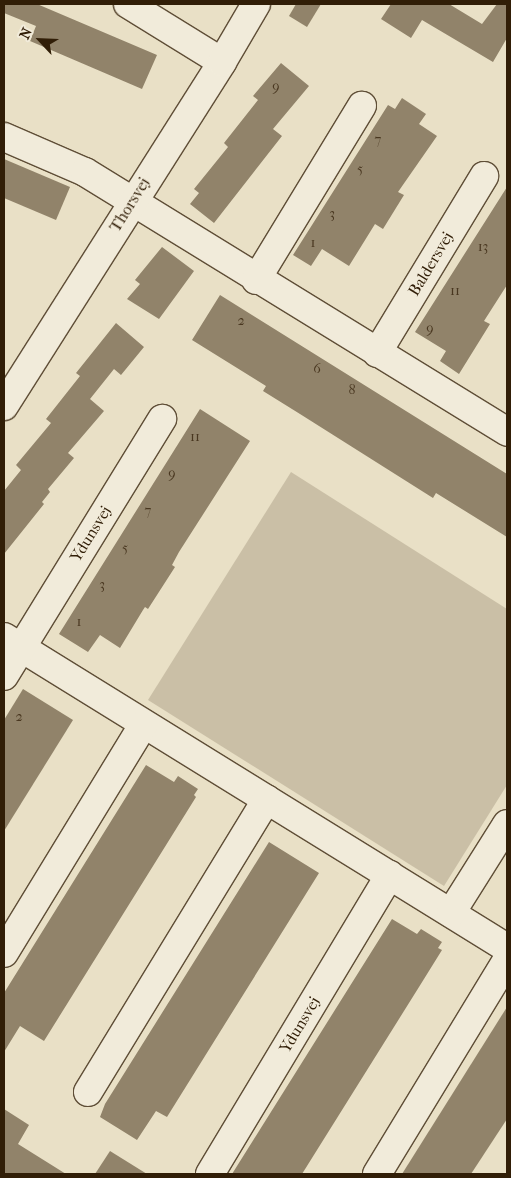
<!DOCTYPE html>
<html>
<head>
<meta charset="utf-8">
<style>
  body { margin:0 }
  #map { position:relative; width:511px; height:1178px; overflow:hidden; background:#e9e0c6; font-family:"IM FELL French Canon",serif }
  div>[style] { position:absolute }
  .green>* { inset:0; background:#cabfa6 }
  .building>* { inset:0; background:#91836a }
  .roads { filter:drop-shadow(1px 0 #5f4e37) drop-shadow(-1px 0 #5f4e37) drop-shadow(0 1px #5f4e37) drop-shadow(0 -1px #5f4e37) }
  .street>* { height:28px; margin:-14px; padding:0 14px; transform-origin:14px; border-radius:14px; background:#f1ebda }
  .secondary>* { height:28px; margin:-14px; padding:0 14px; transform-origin:14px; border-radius:14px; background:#f1ebda }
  span { translate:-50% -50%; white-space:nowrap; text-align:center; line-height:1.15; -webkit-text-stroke:5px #f1ebda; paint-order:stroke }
  .number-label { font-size:14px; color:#493720 }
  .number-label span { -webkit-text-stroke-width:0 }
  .street-label { font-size:16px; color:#311e07 }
  .frame { position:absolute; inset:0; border:5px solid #311e07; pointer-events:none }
  .north { position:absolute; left:15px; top:15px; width:50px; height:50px; -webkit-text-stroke:4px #f1ebda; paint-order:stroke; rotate:295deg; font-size:14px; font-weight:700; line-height:20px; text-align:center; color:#311e07 }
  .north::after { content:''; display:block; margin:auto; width:18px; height:22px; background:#311e07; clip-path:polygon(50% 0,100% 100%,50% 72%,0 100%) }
</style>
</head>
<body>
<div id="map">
  <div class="green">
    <div style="clip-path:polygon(291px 472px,507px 609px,507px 785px,444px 886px,148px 700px)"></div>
  </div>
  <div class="building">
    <div style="clip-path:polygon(4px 4px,37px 4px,157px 55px,142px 89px,30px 41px,36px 26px,4px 13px)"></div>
    <div style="clip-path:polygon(296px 4px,321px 4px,307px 27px,289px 16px)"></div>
    <div style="clip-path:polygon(391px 4px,449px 4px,482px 24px,497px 4px,507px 4px,507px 38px,493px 62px,422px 20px,411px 38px,381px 19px)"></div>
    <div style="clip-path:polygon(281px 63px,309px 86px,273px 129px,282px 136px,214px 223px,190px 204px,199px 193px,194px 189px,228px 147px,224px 143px,258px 100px,253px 96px)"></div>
    <div style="clip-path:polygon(402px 98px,426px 114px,419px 124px,437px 136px,398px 192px,404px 195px,383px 229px,375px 224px,349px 266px,322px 249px,311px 266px,293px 255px,388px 105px,395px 109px)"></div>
    <div style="clip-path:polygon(4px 159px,70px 187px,56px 220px,4px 198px)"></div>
    <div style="clip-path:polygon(507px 187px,507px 285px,484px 321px,490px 324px,459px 374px,440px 361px,446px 351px,415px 332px)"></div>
    <div style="clip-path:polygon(162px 247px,194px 271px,159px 319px,127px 299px,140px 284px,135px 280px)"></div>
    <div style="clip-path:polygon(220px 295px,507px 474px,507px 537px,436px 493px,433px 498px,300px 414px,263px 391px,266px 386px,192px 340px)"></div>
    <div style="clip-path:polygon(116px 323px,144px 347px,121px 375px,114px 369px,90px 399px,104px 411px,68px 453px,74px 458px,48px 489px,50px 492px,42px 502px,44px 504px,4px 554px,4px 491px,21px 470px,16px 465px,51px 423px,46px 419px,80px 376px,76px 373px)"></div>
    <div style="clip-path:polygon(200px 409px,250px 441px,179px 552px,172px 565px,175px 567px,148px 609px,145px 607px,143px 610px,120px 648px,100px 635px,88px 652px,59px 634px)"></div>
    <div style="clip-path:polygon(23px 689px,73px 720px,4px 831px,4px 720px)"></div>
    <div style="clip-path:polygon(146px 765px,174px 782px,178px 776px,198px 789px,194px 795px,196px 797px,44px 1041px,20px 1026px,4px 1052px,4px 993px)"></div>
    <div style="clip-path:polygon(269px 842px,319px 873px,167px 1117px,156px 1111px,137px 1140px,100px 1117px,105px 1104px)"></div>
    <div style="clip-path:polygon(392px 919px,417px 934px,421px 929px,442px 942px,438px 948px,442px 950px,419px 987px,302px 1174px,232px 1174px)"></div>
    <div style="clip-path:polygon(507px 1007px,507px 1119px,471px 1174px,402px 1174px)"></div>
    <div style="clip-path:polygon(4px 1109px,29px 1125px,18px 1144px,66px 1174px,4px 1174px)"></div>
    <div style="clip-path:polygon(110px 1151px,147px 1174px,95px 1174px)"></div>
  </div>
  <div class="roads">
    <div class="street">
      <div style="left:128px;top:4px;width:110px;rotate:31.7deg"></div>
      <div style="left:4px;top:137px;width:88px;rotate:23.4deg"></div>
      <div style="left:85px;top:172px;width:496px;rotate:31.6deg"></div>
      <div style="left:256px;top:280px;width:204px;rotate:-58.7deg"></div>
      <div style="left:377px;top:353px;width:207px;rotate:-58.8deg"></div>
      <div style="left:4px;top:637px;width:591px;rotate:31.73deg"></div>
      <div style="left:4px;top:676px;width:302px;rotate:-58.4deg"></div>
      <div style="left:451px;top:913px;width:105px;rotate:-57.8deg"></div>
      <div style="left:4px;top:953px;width:268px;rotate:-58.6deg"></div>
      <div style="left:88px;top:1092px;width:343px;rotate:-58.6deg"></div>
      <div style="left:210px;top:1174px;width:349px;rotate:-59deg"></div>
      <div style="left:377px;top:1174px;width:250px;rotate:-58.7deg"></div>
    </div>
    <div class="secondary">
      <div style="left:4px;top:406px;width:407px;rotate:-57.6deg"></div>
      <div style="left:222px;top:62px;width:67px;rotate:-59.6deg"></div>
    </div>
  </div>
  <div class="number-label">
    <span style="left:276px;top:87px">9</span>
    <span style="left:378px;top:140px">7</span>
    <span style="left:360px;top:169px">5</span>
    <span style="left:332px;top:214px">3</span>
    <span style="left:313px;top:243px">1</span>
    <span style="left:483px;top:247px">13</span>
    <span style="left:455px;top:291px">11</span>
    <span style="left:241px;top:321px">2</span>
    <span style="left:430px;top:329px">9</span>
    <span style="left:317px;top:369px">6</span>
    <span style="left:352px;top:390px">8</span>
    <span style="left:195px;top:437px">11</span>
    <span style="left:172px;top:474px">9</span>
    <span style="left:148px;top:511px">7</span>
    <span style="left:125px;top:548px">5</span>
    <span style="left:102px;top:585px">3</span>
    <span style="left:79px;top:622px">1</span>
    <span style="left:19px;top:717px">2</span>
  </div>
  <div class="street-label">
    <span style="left:130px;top:205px;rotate:-58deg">Thorsvej</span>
    <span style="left:431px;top:264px;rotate:-59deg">Baldersvej</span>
    <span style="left:91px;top:534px;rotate:-58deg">Ydunsvej</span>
    <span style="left:300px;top:1025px;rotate:-59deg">Ydunsvej</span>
  </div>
  <div class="frame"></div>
  <div class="north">N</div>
</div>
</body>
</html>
